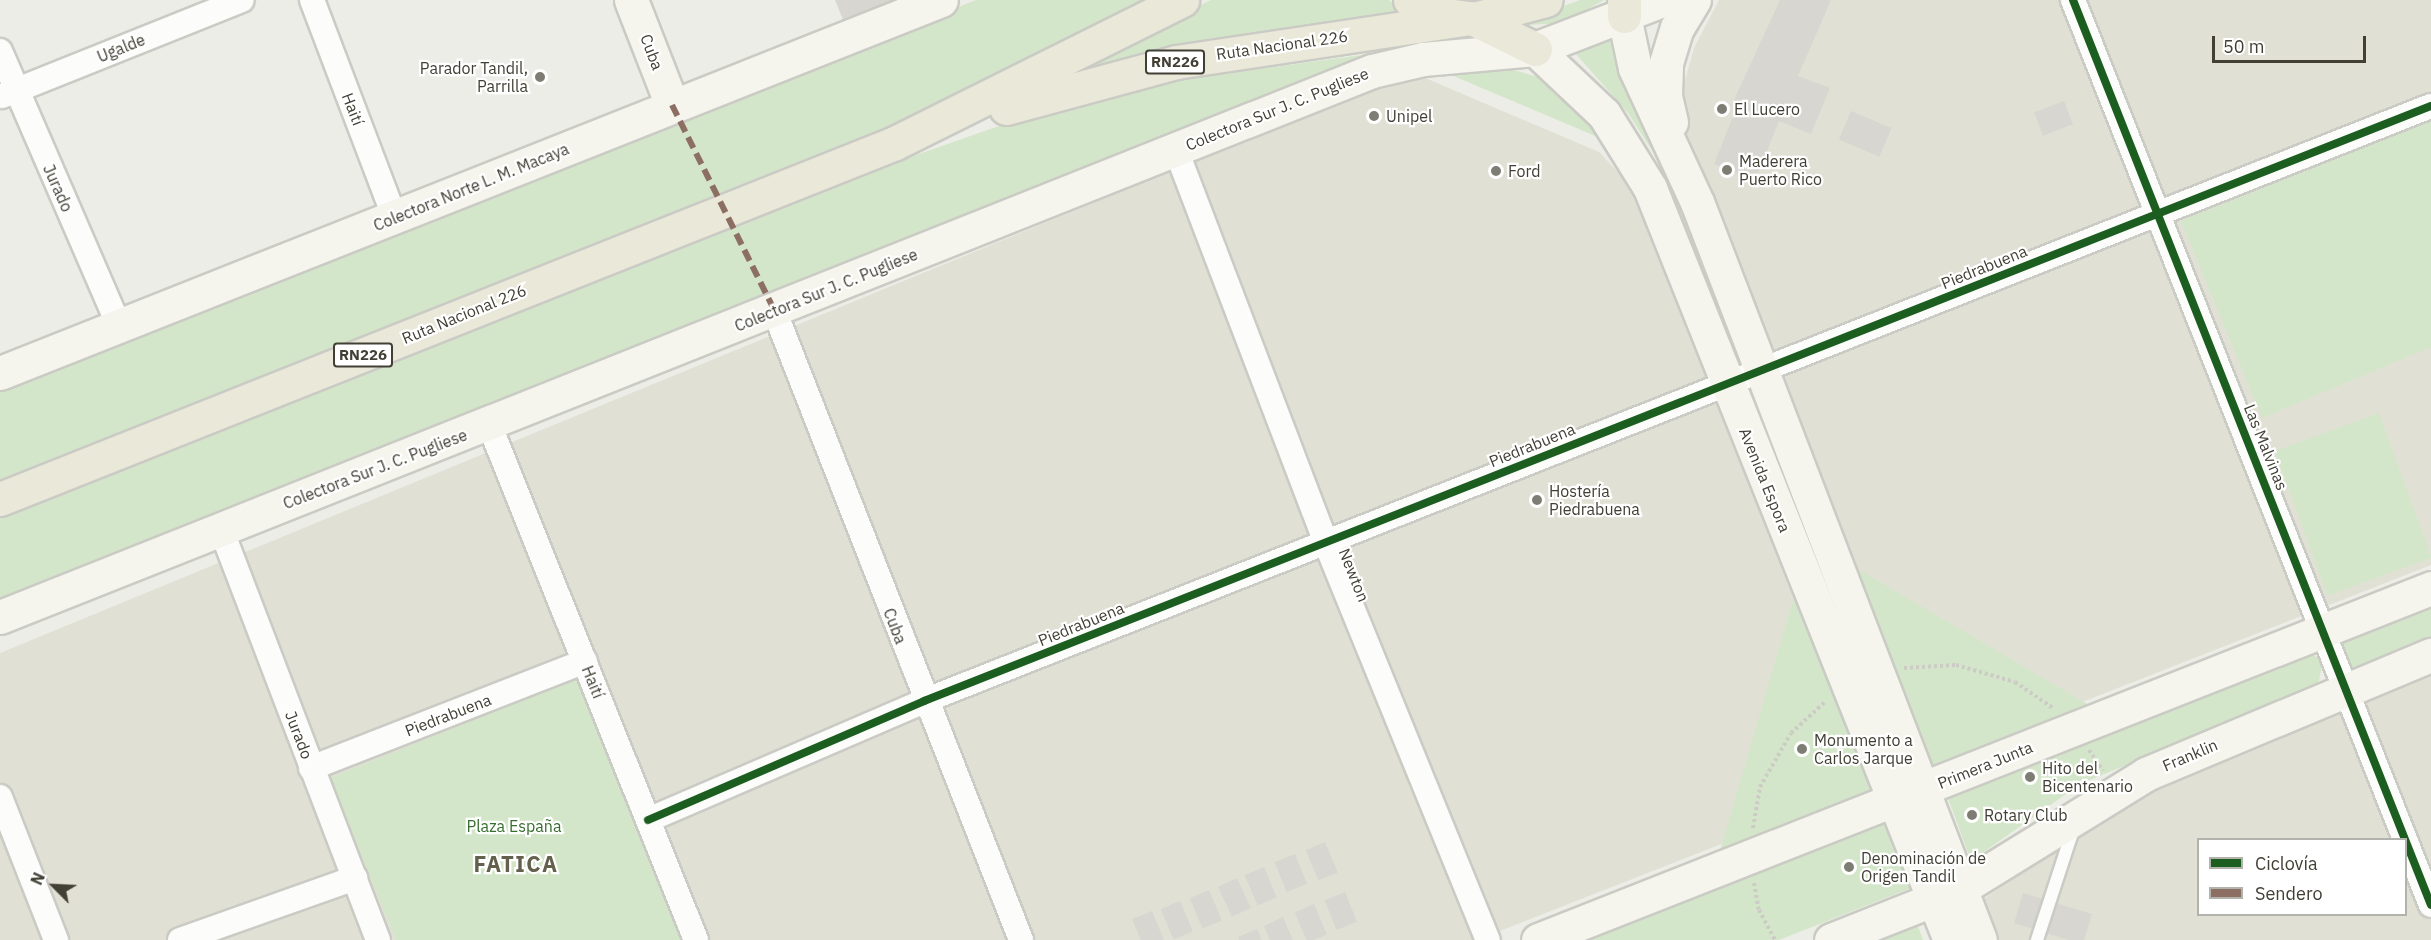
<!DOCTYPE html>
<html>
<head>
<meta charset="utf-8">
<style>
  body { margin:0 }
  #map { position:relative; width:2431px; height:940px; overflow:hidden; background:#edede7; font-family:"IBM Plex Sans",sans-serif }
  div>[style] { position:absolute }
  .residential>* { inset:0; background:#e1e0d5 }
  .green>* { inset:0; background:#d4e6c9; transform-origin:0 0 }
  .building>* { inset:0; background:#d7d6d0; transform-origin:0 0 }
  .path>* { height:4px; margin-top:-2px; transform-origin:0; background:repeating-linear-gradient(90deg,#cccbc6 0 3px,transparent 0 6px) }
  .roads { filter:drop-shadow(2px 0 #cbcbc5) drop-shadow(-2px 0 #cbcbc5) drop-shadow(0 2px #cbcbc5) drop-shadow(0 -2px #cbcbc5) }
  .lane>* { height:12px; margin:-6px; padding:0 6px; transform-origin:6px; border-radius:6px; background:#fcfcfb }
  .street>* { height:24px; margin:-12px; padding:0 12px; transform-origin:12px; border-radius:12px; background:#fcfcfb }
  .secondary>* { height:33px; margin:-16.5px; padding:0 16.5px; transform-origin:16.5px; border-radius:16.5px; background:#f5f5ee }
  .highway>* { height:33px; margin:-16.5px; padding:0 16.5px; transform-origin:16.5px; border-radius:16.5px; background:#e9e8d9 }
  .quiet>* { height:6px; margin-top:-3px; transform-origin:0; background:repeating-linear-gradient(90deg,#8d6e63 0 12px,transparent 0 18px) }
  .cycleway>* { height:8px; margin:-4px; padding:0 4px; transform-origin:4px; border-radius:4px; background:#1b5e20 }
  .dots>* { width:16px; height:16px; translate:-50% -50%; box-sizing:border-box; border:3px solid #fff; border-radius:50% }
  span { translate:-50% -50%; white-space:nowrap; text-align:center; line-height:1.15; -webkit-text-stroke:4.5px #fff; paint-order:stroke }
  .shield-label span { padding:2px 4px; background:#fff; border:2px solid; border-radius:4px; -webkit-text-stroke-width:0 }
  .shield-label { font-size:15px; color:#424035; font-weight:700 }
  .street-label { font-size:16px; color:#424035 }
  .poi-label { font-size:16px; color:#424035 }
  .right { translate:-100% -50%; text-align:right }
  .left { translate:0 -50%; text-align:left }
  .park-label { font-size:16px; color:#376d2e }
  .district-label { font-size:22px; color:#63604d; font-weight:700; letter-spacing:1.5px }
  .legend { position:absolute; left:2197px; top:838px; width:210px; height:78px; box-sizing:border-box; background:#fff; border:2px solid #b3b3ae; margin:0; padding:8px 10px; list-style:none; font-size:18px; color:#424035 }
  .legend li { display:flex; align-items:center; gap:12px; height:30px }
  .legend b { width:30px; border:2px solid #b3b3ae }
  .north { position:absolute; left:24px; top:856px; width:60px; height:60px; -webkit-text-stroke:4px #fff; paint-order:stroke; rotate:294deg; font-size:16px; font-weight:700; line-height:24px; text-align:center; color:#424035 }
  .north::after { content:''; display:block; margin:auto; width:21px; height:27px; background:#424035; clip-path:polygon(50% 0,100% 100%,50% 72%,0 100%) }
  .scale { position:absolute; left:2212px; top:36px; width:154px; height:27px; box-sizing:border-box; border:3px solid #424035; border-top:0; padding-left:8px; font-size:18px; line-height:21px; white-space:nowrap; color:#424035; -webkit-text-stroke:4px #fff; paint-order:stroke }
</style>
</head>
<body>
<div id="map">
  <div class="residential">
    <div style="clip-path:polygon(1719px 0,2431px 0,2431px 565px,1477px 940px,0 940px,0 653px,1377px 86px,1416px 74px,1599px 152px,1662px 219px,1697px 202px,1680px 98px,1694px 48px)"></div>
    <div style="clip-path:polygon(evenodd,2431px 675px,2431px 940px,1992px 940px,1979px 902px,2148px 788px,2431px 675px,2198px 840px,2406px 840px,2406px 914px,2198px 914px,2198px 840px)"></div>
  </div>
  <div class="green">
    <div style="clip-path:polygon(976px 0,1149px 0,893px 127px,0 481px,0 388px)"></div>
    <div style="clip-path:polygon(1211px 0,1389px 0,1413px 19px,1044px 82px)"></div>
    <div style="clip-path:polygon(1580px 0,1604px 0,1563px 23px,1510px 26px)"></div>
    <div style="clip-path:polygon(1620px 35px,1741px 351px,1734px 353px,1653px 152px,1628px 113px,1576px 54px)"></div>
    <div style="clip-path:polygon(1413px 48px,0 608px,0 513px,882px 167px,1030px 115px,1155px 83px)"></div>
    <div style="clip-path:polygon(1503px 67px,1545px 79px,1602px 135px,1600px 138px,1444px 72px)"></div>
    <div style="clip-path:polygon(2431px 121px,2431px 347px,2262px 418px,2181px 221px)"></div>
    <div style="left:2379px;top:413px;width:154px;height:111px;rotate:70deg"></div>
    <div style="clip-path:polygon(1858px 569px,2089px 705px,1933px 765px)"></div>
    <div style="clip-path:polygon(1795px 593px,1874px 788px,1720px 851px)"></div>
    <div style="clip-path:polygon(2431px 598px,2431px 638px,2350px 671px,2336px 636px)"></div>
    <div style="clip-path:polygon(2302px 650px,2323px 660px,2318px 686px,2080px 784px,1971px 861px,1945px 790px)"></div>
    <div style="clip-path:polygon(577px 678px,682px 940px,396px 940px,330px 778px)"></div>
    <div style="clip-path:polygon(1883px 816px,1911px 888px,1779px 940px,1567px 940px)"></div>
    <div style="clip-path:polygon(1915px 918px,1923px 940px,1858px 940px)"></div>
  </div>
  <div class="building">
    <div style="clip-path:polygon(835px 0,898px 0,844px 22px)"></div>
    <div style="clip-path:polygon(1780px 0,1831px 0,1798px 76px,1830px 88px,1811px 134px,1779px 121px,1755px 181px,1714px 164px,1738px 104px,1733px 102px)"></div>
    <div style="left:2064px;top:101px;width:25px;height:32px;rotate:69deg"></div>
    <div style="left:1851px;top:111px;width:44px;height:31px;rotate:23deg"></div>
    <div style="left:1325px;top:842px;width:33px;height:21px;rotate:67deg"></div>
    <div style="left:1295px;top:854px;width:32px;height:22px;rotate:68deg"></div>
    <div style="left:1264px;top:867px;width:33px;height:21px;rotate:67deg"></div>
    <div style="left:1237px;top:878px;width:33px;height:21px;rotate:65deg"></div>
    <div style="left:1209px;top:890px;width:33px;height:21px;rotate:67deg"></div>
    <div style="left:1345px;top:892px;width:32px;height:22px;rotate:68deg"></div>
    <div style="clip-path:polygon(2023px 893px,2092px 914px,2084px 940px,2068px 940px,2014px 923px)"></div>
    <div style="left:1180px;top:901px;width:33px;height:21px;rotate:67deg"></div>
    <div style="left:1314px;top:904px;width:33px;height:21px;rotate:67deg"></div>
    <div style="clip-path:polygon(1152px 911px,1164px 940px,1141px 940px,1132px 919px)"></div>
    <div style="clip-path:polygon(1283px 917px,1293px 940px,1270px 940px,1264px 926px)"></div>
    <div style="clip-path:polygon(1257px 929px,1262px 940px,1239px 940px,1238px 937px)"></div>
  </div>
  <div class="path">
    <div style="left:1904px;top:668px;width:52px;rotate:-3.3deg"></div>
    <div style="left:1956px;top:665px;width:61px;rotate:16.1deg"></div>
    <div style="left:2015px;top:682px;width:46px;rotate:34.4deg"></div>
    <div style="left:2089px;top:750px;width:25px;rotate:56deg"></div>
    <div style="left:1753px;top:828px;width:42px;rotate:-80.3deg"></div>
    <div style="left:1760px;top:787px;width:62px;rotate:-60.1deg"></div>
    <div style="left:1791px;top:733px;width:47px;rotate:-42.4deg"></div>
    <div style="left:1754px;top:883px;width:27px;rotate:80deg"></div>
    <div style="left:1759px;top:910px;width:34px;rotate:62deg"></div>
  </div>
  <div class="roads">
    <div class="lane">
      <div style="left:2037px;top:940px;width:119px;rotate:-71.9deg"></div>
    </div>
    <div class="street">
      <div style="left:312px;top:0;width:233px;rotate:69.2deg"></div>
      <div style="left:2073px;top:0;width:973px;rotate:68.42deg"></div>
      <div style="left:0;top:51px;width:297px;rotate:66.6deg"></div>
      <div style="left:2px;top:96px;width:258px;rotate:-21.8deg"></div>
      <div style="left:1176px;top:150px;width:418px;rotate:69.1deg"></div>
      <div style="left:1325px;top:541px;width:431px;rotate:67.8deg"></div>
      <div style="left:774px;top:310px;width:677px;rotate:68.59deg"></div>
      <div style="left:489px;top:424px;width:556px;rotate:68.14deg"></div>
      <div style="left:221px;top:529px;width:440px;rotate:69.1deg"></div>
      <div style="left:311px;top:768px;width:294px;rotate:-21.3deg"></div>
      <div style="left:0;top:797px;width:154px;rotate:68.6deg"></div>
      <div style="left:648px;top:820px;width:301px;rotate:-23.3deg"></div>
      <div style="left:924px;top:701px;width:1620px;rotate:-21.55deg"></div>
      <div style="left:180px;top:940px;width:186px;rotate:-19.5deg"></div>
    </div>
    <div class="secondary">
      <div style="left:631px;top:0;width:113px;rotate:68.7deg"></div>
      <div style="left:1624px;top:16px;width:53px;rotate:78.1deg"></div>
      <div style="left:1635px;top:68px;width:148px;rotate:65.2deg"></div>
      <div style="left:1697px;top:202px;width:790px;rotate:69.02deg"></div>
      <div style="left:1535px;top:49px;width:95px;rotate:43.3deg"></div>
      <div style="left:1604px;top:114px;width:87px;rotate:58.1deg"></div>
      <div style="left:1650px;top:188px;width:810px;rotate:68.25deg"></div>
      <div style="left:1671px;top:122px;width:28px;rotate:-103deg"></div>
      <div style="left:1665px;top:95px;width:32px;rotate:-88deg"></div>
      <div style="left:1666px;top:63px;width:37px;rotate:-73deg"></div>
      <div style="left:1677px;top:28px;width:33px;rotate:-59deg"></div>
      <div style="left:0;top:373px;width:1012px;rotate:-21.62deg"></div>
      <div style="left:0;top:617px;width:1477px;rotate:-21.7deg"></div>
      <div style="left:1372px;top:71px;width:52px;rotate:-13.2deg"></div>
      <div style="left:1423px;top:59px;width:112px;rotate:-5.1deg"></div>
      <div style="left:1535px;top:49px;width:136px;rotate:-21.1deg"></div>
      <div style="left:1538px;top:940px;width:960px;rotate:-21.51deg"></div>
      <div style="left:1831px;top:940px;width:139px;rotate:-21.6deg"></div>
      <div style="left:1960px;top:889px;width:219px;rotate:-31.7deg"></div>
      <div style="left:2146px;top:774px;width:309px;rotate:-22.7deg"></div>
    </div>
    <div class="highway">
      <div style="left:1410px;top:0;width:30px;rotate:28deg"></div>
      <div style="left:1436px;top:14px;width:38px;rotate:7deg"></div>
      <div style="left:1474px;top:19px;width:74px;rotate:-14.8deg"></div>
      <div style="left:1624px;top:16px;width:16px;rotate:-90deg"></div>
      <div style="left:1474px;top:19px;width:68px;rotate:26.2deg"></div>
      <div style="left:1006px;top:108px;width:176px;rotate:-15.1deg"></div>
      <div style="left:1176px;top:62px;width:291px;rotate:-8.5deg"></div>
      <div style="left:0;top:499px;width:963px;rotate:-21.69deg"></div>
      <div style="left:895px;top:143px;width:321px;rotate:-26.5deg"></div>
    </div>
  </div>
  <div class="quiet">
    <div style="left:672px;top:105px;width:229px;rotate:63.5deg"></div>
  </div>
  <div class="cycleway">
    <div style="left:2073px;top:0;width:973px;rotate:68.42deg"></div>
    <div style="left:648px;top:820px;width:301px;rotate:-23.3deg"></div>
    <div style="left:924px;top:701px;width:1620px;rotate:-21.55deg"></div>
  </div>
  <div class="dots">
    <div style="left:540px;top:77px;background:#7e7d73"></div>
    <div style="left:1722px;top:109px;background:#7e7d73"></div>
    <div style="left:1374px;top:116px;background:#7e7d73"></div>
    <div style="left:1727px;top:170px;background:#7e7d73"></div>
    <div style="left:1496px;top:171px;background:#7e7d73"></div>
    <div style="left:1537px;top:500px;background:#7e7d73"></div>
    <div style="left:1802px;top:749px;background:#7e7d73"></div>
    <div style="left:2030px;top:777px;background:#7e7d73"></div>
    <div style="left:1972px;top:815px;background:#7e7d73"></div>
    <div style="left:1849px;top:867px;background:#7e7d73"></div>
  </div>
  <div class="shield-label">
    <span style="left:1175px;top:62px">RN226</span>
    <span style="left:363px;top:355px">RN226</span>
  </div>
  <div class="street-label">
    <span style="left:1282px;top:45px;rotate:-8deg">Ruta Nacional 226</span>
    <span style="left:121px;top:48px;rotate:-22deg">Ugalde</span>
    <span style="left:652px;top:52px;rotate:69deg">Cuba</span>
    <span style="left:353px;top:109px;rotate:69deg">Haití</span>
    <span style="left:1277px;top:109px;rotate:-22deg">Colectora Sur J. C. Pugliese</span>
    <span style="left:471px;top:187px;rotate:-22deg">Colectora Norte L. M. Macaya</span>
    <span style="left:58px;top:188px;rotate:66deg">Jurado</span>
    <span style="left:1984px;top:267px;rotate:-22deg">Piedrabuena</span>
    <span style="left:826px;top:290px;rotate:-22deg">Colectora Sur J. C. Pugliese</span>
    <span style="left:464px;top:314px;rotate:-22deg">Ruta Nacional 226</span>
    <span style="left:1532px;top:445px;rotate:-22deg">Piedrabuena</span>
    <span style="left:2266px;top:447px;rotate:68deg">Las Malvinas</span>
    <span style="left:375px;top:469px;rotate:-21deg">Colectora Sur J. C. Pugliese</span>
    <span style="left:1765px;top:480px;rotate:68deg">Avenida Espora</span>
    <span style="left:1354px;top:575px;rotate:68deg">Newton</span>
    <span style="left:1081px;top:624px;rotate:-22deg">Piedrabuena</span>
    <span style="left:895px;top:626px;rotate:69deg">Cuba</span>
    <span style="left:593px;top:682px;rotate:68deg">Haití</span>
    <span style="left:448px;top:715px;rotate:-21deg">Piedrabuena</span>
    <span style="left:299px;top:735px;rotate:69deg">Jurado</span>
    <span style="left:2190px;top:755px;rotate:-23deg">Franklin</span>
    <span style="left:1985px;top:765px;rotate:-22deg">Primera Junta</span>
  </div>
  <div class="poi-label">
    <span class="right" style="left:528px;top:77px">Parador Tandil,<br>Parrilla</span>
    <span class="left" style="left:1734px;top:109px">El Lucero</span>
    <span class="left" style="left:1386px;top:116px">Unipel</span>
    <span class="left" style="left:1739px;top:170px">Maderera<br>Puerto Rico</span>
    <span class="left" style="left:1508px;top:171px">Ford</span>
    <span class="left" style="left:1549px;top:500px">Hostería<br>Piedrabuena</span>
    <span class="left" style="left:1814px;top:749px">Monumento a<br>Carlos Jarque</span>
    <span class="left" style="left:2042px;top:777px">Hito del<br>Bicentenario</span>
    <span class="left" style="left:1984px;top:815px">Rotary Club</span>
    <span class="left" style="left:1861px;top:867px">Denominación de<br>Origen Tandil</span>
  </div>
  <div class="park-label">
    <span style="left:514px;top:826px">Plaza España</span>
  </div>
  <div class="district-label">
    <span style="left:516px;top:864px">FATICA</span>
  </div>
  <ul class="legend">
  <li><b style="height:8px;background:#1b5e20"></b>Ciclovía</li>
  <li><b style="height:8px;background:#8d6e63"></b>Sendero</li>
  </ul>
  <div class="north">N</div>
  <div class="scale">50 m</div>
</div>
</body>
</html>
